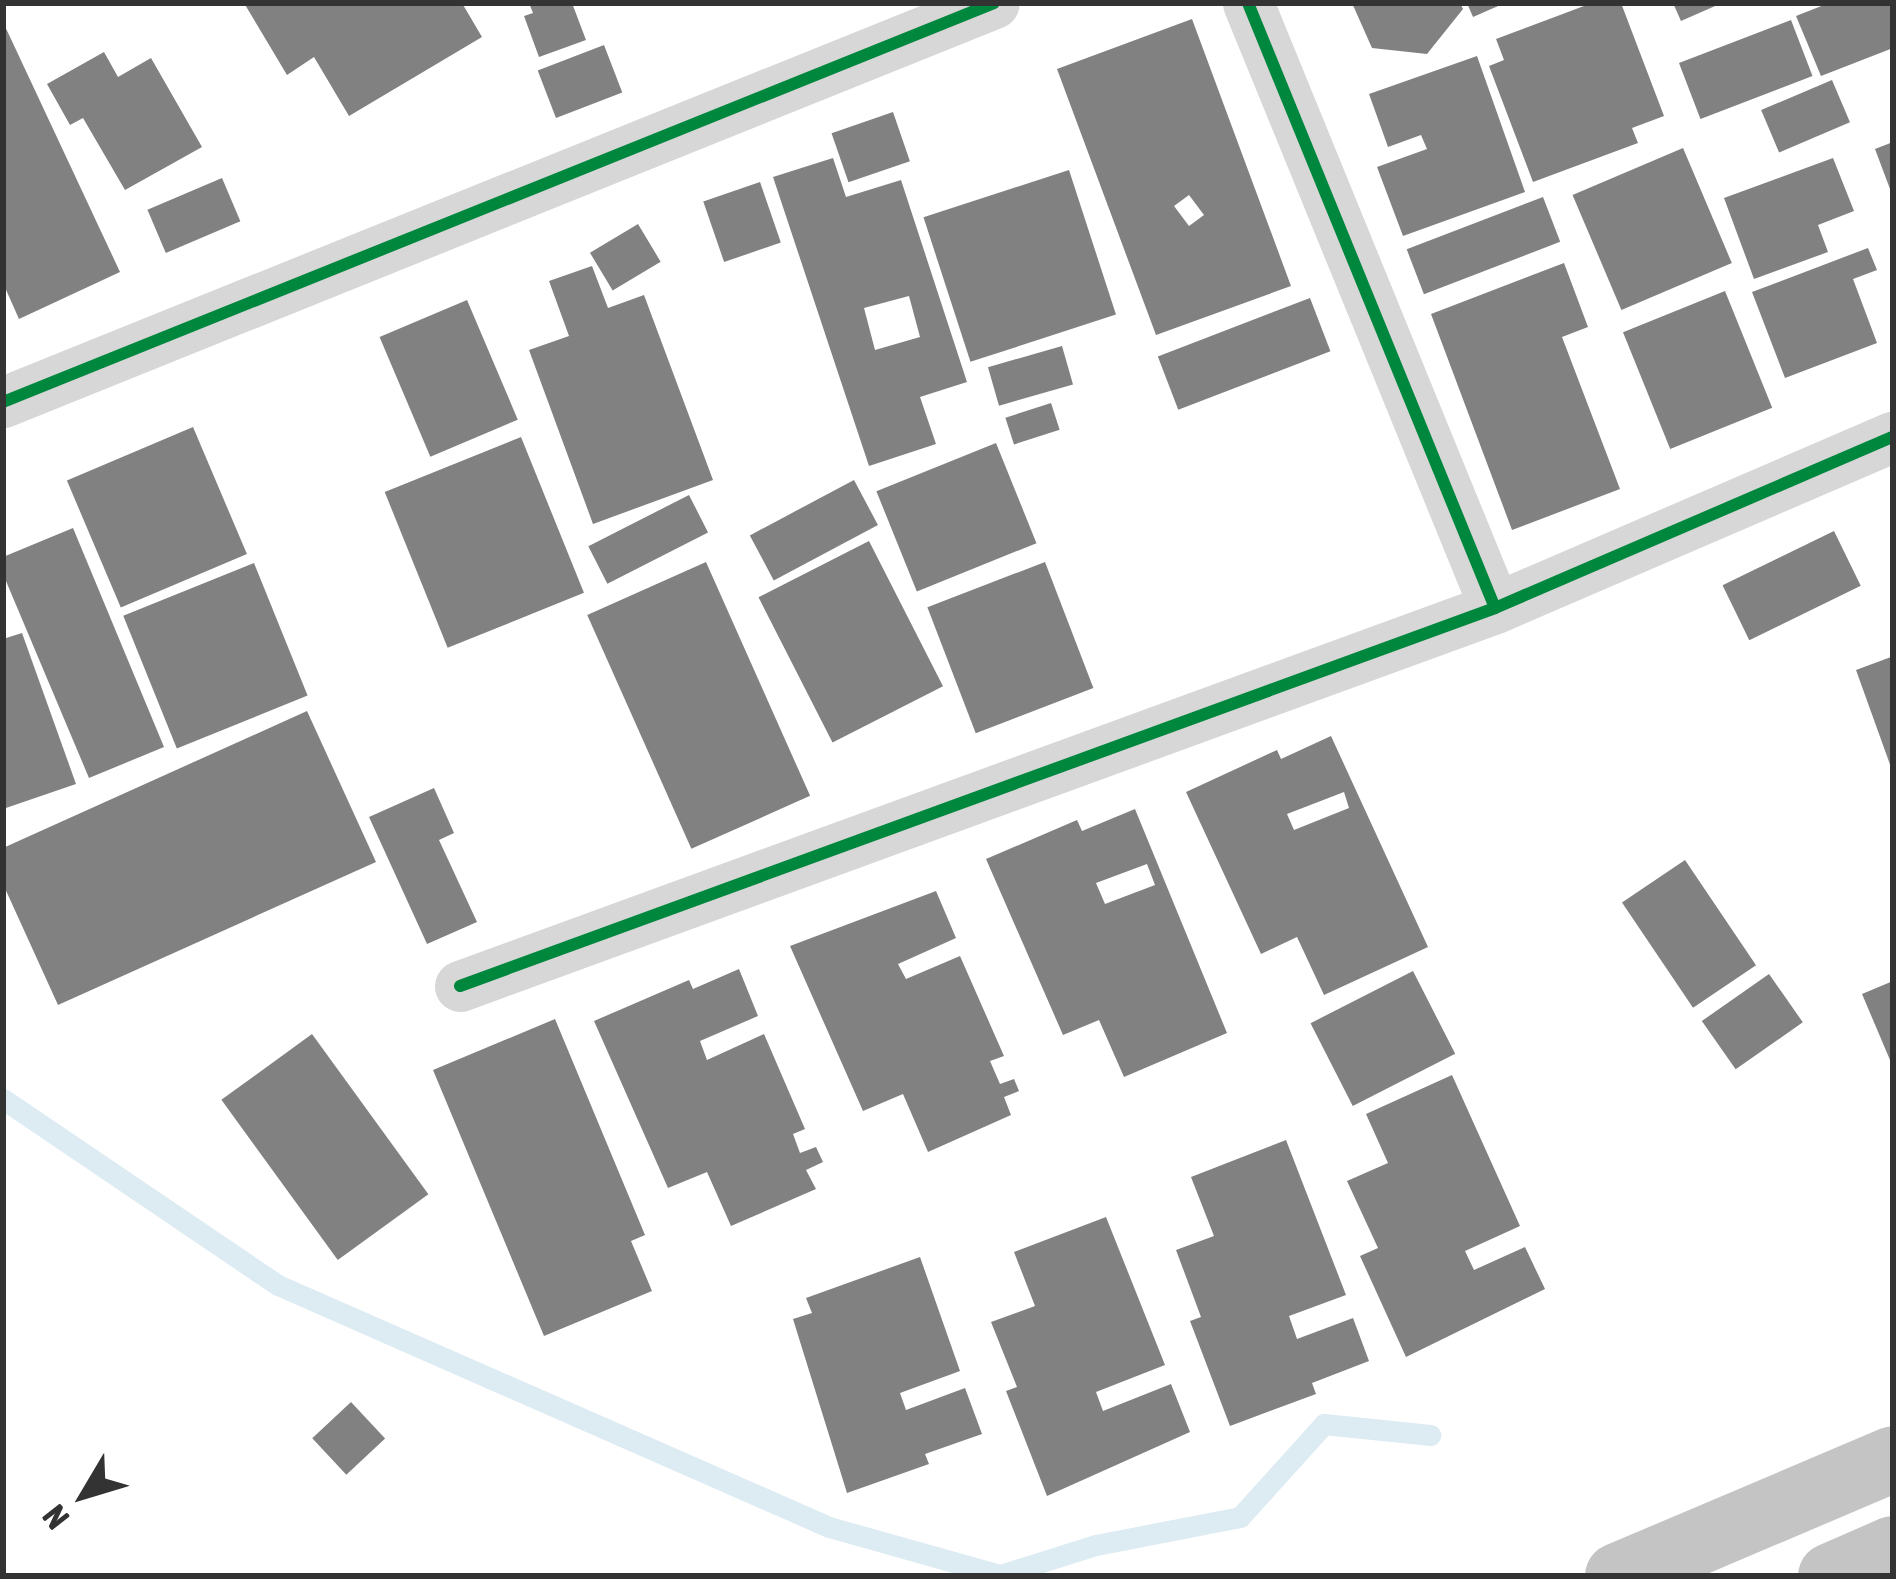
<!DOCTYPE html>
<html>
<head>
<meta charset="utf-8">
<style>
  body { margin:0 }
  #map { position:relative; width:1896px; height:1579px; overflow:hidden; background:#fff; font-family:"Asap Condensed",sans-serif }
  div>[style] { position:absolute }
  .stream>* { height:21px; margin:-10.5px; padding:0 10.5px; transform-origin:10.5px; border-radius:10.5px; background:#ddebf3 }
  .building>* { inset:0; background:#818181; transform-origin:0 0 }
  .street>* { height:51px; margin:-25.5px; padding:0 25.5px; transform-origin:25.5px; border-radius:25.5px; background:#d7d7d7 }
  .highway>* { height:66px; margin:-33px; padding:0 33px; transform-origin:33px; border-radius:33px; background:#c4c4c4 }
  .cycleway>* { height:12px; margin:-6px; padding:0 6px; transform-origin:6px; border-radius:6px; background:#00873e }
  span { translate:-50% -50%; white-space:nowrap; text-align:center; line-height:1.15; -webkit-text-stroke:12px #fff; paint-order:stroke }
  .frame { position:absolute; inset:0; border:6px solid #333; pointer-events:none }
  .north { position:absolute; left:24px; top:1435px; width:120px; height:120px; -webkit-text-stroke:9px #fff; paint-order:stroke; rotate:232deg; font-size:33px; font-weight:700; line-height:48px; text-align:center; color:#333 }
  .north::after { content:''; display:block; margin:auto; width:42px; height:54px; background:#333; clip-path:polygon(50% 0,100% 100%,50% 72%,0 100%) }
</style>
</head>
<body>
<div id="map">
  <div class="stream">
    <div style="left:3px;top:1099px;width:332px;rotate:34.1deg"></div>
    <div style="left:278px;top:1285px;width:602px;rotate:23.71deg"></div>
    <div style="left:829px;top:1527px;width:178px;rotate:15.7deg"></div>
    <div style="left:1000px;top:1575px;width:101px;rotate:-17.4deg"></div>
    <div style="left:1096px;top:1545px;width:147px;rotate:-11deg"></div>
    <div style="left:1240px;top:1517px;width:125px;rotate:-47.9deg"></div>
    <div style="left:1324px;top:1424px;width:107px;rotate:5.9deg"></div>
  </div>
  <div class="building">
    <div style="clip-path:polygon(244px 3px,462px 3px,482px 37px,349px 116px,314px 57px,287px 75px)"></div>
    <div style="clip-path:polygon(529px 3px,572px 3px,586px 40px,539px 57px,524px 16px,533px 13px)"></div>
    <div style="clip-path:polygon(1352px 3px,1460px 3px,1463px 9px,1427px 54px,1372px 48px)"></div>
    <div style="clip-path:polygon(1467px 3px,1505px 3px,1473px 17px)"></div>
    <div style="clip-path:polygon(1592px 3px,1621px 3px,1664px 116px,1632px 128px,1638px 143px,1533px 182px,1489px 66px,1504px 60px,1496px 39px)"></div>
    <div style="clip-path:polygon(1673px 3px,1722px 3px,1681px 21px)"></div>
    <div style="clip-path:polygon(1829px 3px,1893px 3px,1893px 48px,1821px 76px,1796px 16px)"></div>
    <div style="clip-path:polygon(evenodd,1192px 19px,1291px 286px,1156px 335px,1057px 69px,1192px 19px,1189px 195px,1204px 215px,1189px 226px,1174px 206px,1189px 195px)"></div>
    <div style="left:1791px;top:20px;width:60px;height:120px;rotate:69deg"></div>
    <div style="clip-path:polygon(3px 22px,120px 272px,19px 319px,3px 283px)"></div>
    <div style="left:604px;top:45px;width:51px;height:71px;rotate:69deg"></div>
    <div style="clip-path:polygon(104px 52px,118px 77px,151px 58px,202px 147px,125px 190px,83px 118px,70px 125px,47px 84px)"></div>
    <div style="clip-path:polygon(1477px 56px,1525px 192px,1403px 236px,1377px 167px,1427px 149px,1421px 135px,1388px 147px,1369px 94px)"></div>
    <div style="left:1832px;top:80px;width:46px;height:77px;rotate:67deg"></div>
    <div style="left:893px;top:112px;width:52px;height:65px;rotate:71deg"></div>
    <div style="clip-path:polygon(1893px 142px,1893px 197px,1875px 149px)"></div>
    <div style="left:1683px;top:148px;width:125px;height:120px;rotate:67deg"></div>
    <div style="clip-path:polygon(evenodd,833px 158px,846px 197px,901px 180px,967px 382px,920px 397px,936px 444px,869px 466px,773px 177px,833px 158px,909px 296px,920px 337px,875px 350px,864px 308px,909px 296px)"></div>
    <div style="clip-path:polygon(1833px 158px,1854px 211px,1818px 225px,1828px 252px,1754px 279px,1724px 198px)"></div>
    <div style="left:1069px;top:170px;width:152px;height:153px;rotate:72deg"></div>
    <div style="left:222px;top:178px;width:47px;height:81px;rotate:67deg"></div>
    <div style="left:760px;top:182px;width:64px;height:60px;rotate:71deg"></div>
    <div style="left:1543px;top:197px;width:48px;height:146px;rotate:69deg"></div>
    <div style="left:638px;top:224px;width:44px;height:56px;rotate:59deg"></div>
    <div style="clip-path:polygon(1868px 248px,1877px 270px,1853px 279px,1877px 343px,1785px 378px,1752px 292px)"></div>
    <div style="clip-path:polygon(1564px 263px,1588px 327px,1562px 337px,1620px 489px,1512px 530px,1431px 314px)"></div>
    <div style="clip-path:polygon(592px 266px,608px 308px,644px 295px,713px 480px,593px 524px,529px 350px,569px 336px,549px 281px)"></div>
    <div style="left:1725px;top:291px;width:126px;height:110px;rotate:68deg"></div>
    <div style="left:1310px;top:298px;width:57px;height:163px;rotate:69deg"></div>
    <div style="left:467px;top:300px;width:130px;height:95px;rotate:67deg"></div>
    <div style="left:1062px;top:346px;width:40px;height:77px;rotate:74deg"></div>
    <div style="left:1051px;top:403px;width:28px;height:48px;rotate:72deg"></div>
    <div style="left:193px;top:427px;width:138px;height:137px;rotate:67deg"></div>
    <div style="left:521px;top:437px;width:168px;height:147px;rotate:68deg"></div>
    <div style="left:996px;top:443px;width:108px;height:129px;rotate:68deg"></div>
    <div style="left:854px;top:480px;width:51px;height:118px;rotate:62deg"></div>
    <div style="left:689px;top:495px;width:42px;height:113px;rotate:63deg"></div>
    <div style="clip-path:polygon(73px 528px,164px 747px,89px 778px,3px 574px,3px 557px)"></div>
    <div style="left:1834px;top:531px;width:61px;height:124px;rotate:64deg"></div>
    <div style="left:869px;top:541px;width:163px;height:124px;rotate:63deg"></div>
    <div style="left:706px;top:562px;width:256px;height:130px;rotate:66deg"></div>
    <div style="left:1045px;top:562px;width:135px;height:126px;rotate:69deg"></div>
    <div style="left:254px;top:563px;width:143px;height:141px;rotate:68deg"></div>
    <div style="clip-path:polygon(22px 633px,76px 784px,3px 809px,3px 639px)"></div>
    <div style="clip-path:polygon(1891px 657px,1893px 662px,1892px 770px,1856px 670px)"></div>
    <div style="clip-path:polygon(307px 711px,376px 862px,58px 1005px,3px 884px,3px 848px)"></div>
    <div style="clip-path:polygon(evenodd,1331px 736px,1428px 947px,1324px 995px,1297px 937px,1261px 954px,1186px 792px,1277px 750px,1281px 759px,1331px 736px,1344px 792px,1349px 808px,1294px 830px,1287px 814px,1344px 792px)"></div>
    <div style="clip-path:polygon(434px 788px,454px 833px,439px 840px,477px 922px,427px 944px,369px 817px)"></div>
    <div style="clip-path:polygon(evenodd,1135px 809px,1227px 1033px,1124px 1077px,1099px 1020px,1063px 1035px,986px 859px,1077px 820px,1082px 831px,1135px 809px,1147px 864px,1155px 885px,1105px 904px,1096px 883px,1147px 864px)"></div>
    <div style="left:1685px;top:860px;width:127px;height:76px;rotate:56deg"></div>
    <div style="clip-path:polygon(936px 891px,956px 938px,898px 964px,906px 979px,960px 956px,1004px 1056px,990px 1061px,1000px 1084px,1014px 1079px,1019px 1091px,1004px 1097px,1011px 1115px,928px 1152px,903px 1094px,863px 1111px,790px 946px)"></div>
    <div style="clip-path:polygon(739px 969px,758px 1016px,700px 1041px,707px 1060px,764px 1034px,805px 1129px,793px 1134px,800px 1153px,816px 1147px,823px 1162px,806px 1170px,816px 1189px,731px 1226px,707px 1172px,668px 1188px,594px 1021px,689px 980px,693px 989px)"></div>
    <div style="left:1413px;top:971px;width:93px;height:115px;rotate:63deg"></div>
    <div style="left:1769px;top:974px;width:59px;height:82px;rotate:55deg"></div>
    <div style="clip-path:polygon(1893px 981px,1893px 1067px,1862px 994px)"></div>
    <div style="clip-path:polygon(555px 1019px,645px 1235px,631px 1241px,652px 1291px,544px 1336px,433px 1070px)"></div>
    <div style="left:312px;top:1034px;width:198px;height:112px;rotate:54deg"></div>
    <div style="clip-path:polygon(1452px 1075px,1520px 1226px,1465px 1251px,1474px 1270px,1525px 1247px,1545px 1289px,1406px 1357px,1360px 1256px,1378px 1248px,1347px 1181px,1388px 1163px,1366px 1114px)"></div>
    <div style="clip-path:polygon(1286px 1140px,1346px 1295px,1289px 1316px,1297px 1339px,1353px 1318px,1369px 1361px,1312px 1383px,1316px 1394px,1230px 1426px,1190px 1321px,1201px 1317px,1176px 1250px,1214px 1236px,1191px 1177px)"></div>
    <div style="clip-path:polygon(1106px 1217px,1165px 1365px,1096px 1392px,1103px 1411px,1171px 1384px,1190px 1432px,1047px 1496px,1006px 1391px,1017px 1387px,991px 1322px,1035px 1306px,1014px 1252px)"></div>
    <div style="clip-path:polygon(920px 1257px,960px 1371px,900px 1393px,906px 1410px,965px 1388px,982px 1434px,925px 1454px,929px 1464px,847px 1493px,793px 1319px,812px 1313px,806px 1298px)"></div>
    <div style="left:351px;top:1402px;width:50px;height:53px;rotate:47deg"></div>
  </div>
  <div class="street">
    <div style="left:1248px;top:3px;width:653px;rotate:67.79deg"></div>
    <div style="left:3px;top:402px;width:1068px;rotate:-21.93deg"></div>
    <div style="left:460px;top:986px;width:1102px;rotate:-20.06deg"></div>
    <div style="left:1495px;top:608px;width:433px;rotate:-23.3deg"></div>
  </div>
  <div class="highway">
    <div style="left:1618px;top:1576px;width:299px;rotate:-23deg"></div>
    <div style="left:1831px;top:1576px;width:68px;rotate:-23.5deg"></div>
  </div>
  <div class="cycleway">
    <div style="left:1248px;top:3px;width:653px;rotate:67.79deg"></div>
    <div style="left:3px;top:402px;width:1068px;rotate:-21.93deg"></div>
    <div style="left:460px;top:986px;width:1102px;rotate:-20.06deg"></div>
    <div style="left:1495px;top:608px;width:433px;rotate:-23.3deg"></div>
  </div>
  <div class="frame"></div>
  <div class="north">N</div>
</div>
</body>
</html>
